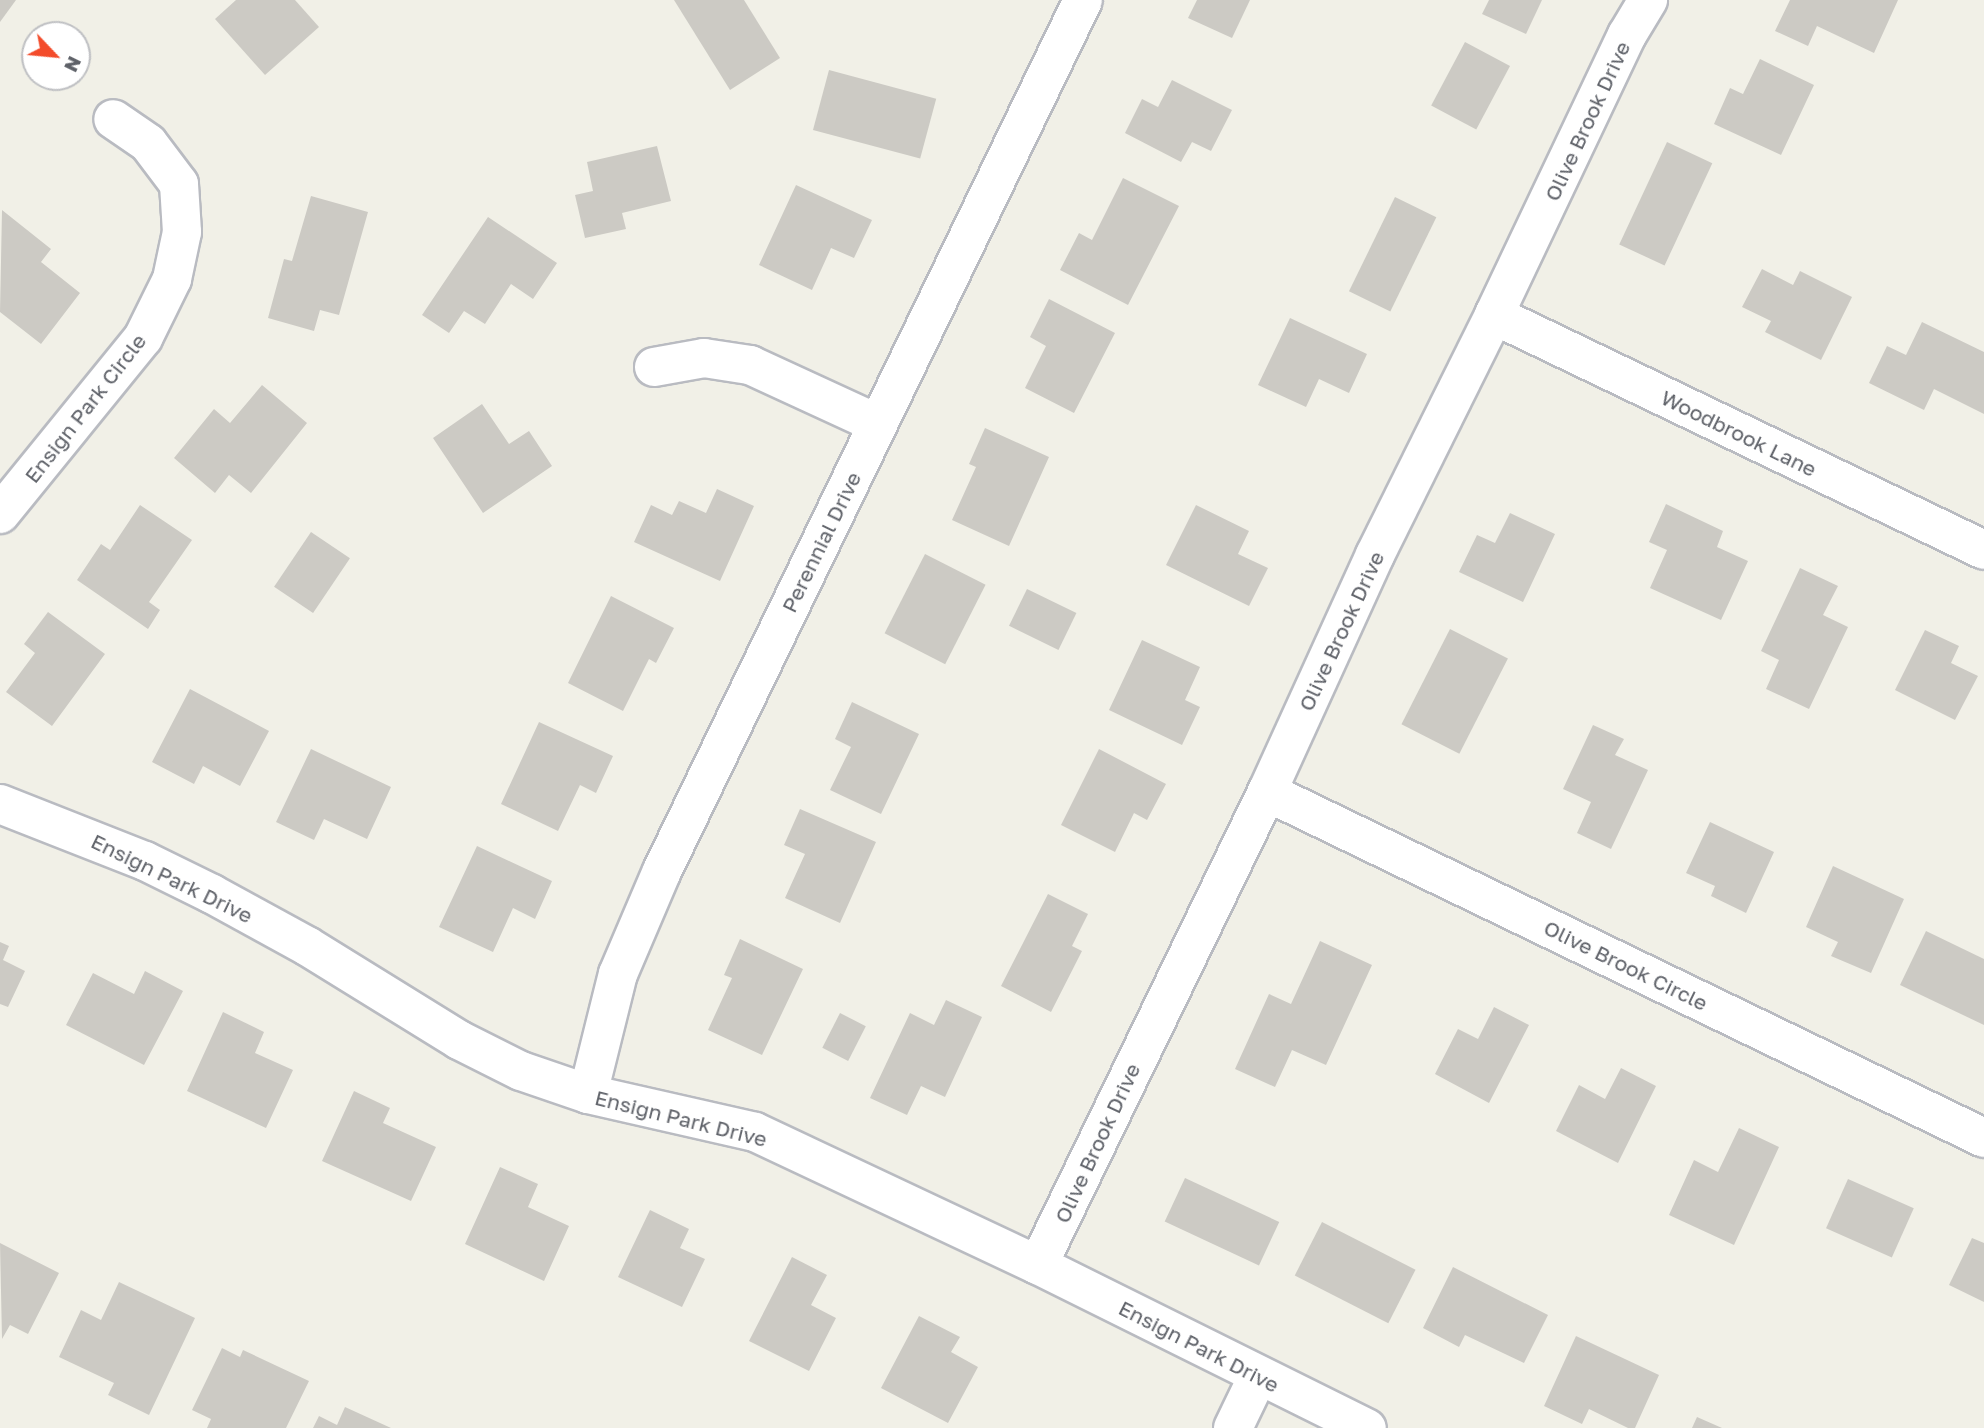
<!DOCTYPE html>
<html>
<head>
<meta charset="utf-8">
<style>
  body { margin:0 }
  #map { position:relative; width:1984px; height:1428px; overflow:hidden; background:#f1f0e7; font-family:"Golos Text",sans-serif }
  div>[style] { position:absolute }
  .building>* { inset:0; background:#cccac4; transform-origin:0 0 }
  .roads { filter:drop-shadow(2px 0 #b9bbc1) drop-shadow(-2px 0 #b9bbc1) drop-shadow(0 2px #b9bbc1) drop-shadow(0 -2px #b9bbc1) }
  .street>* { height:38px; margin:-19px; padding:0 19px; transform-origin:19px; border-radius:19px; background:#fff }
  span { translate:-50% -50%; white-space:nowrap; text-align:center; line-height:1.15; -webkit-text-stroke:5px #fff; paint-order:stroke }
  .street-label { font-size:21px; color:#5e6168 }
  .north { position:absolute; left:21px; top:21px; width:70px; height:70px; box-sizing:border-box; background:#fff; border:2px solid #bfc0c3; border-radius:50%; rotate:116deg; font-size:19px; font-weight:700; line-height:28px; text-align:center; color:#5e6168 }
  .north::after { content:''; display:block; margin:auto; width:24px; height:32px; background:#f34c2b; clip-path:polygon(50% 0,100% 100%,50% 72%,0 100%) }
</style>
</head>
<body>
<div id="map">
  <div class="building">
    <div style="clip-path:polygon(0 0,16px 0,0 22px)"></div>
    <div style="clip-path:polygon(236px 0,295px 0,319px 27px,265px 75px,215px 19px)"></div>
    <div style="clip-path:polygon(674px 0,744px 0,780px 58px,730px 90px)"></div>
    <div style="clip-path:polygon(1197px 0,1250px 0,1232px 38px,1188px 18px)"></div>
    <div style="clip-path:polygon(1489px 0,1542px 0,1526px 34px,1482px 14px)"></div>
    <div style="clip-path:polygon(1790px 0,1898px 0,1874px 53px,1817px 26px,1808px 46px,1775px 31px)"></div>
    <div style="left:1465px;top:42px;width:51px;height:72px;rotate:28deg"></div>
    <div style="clip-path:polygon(1760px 59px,1814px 85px,1781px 155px,1714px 124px,1730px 88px,1743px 94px)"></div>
    <div style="left:829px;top:70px;width:111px;height:62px;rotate:15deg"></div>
    <div style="clip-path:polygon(1172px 80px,1232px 110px,1211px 151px,1192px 142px,1181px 162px,1125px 133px,1142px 99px,1158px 107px)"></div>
    <div style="left:1667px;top:142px;width:50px;height:113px;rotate:25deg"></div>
    <div style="clip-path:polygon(657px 146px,671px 201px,622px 213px,626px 229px,585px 238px,575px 195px,593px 191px,587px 162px)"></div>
    <div style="clip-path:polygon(1123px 178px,1179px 206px,1128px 305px,1060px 270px,1079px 233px,1092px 240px)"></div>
    <div style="clip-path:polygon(796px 185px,872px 220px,854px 258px,831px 248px,812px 290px,759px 265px)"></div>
    <div style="clip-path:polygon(311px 196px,368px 212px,339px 315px,320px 310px,314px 331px,268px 318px,284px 259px,292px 261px)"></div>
    <div style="left:1395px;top:197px;width:46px;height:105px;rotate:26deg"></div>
    <div style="clip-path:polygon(2px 210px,51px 249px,41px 262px,80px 293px,41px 344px,0 312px)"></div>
    <div style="clip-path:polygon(488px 217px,557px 263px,533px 299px,511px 284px,485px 324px,464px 311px,449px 333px,422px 315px)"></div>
    <div style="clip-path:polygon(1762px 269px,1793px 285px,1800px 271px,1852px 297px,1821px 360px,1765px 332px,1771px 321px,1742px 307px)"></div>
    <div style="clip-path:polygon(1049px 299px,1115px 333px,1074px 413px,1025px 388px,1046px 346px,1030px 337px)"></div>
    <div style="clip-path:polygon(1290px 318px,1367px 354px,1349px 393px,1319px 379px,1306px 407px,1258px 385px)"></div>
    <div style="clip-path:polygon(1922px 322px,1984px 352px,1984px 414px,1934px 389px,1924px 410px,1869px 383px,1887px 346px,1906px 355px)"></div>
    <div style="clip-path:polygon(262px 385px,307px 423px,251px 493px,229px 475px,215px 493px,174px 458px,214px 409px,230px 423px)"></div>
    <div style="clip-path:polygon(482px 404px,509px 444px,529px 431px,552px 466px,483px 513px,433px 438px)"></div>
    <div style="clip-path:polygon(985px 428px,1049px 457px,1009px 546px,952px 520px,976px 467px,969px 464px)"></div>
    <div style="clip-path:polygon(717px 489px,754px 506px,720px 581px,634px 542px,651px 505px,672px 515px,679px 501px,706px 513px)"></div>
    <div style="clip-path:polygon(1666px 504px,1723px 531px,1717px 547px,1748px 561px,1721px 620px,1650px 588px,1667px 550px,1649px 542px)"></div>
    <div style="clip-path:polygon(140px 505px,192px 540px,149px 602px,160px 610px,148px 629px,77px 580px,101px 544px,110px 550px)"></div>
    <div style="clip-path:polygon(1196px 505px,1249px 531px,1238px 554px,1268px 568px,1249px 606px,1166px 565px)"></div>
    <div style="clip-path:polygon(1510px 513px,1555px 534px,1523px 602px,1459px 572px,1477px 535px,1495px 543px)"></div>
    <div style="left:311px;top:532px;width:47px;height:66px;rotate:34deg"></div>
    <div style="left:925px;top:554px;width:68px;height:89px;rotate:27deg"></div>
    <div style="clip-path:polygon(1800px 568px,1838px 586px,1823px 615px,1848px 627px,1809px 709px,1766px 689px,1779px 660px,1761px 651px)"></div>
    <div style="left:1027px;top:589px;width:55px;height:41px;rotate:26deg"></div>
    <div style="clip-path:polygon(611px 596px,674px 628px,656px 663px,649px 659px,623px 711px,568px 683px)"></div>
    <div style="clip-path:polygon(48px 612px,105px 654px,52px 726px,6px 692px,35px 653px,24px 644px)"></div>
    <div style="left:1450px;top:629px;width:65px;height:107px;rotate:27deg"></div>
    <div style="clip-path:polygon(1925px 630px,1959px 646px,1951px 663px,1978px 676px,1955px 720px,1895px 690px)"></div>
    <div style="clip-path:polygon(1142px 640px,1200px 667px,1185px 700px,1200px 707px,1182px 745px,1109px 710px)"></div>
    <div style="clip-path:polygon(190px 689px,269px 731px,240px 786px,203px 766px,194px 784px,152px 762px)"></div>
    <div style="clip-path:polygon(852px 702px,919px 734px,881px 814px,830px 790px,851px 747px,835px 739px)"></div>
    <div style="clip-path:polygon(539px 722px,613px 756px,596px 793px,580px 785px,558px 831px,501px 804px)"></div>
    <div style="clip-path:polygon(1593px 725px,1624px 739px,1615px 755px,1648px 770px,1611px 849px,1577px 833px,1591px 802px,1563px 789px)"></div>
    <div style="clip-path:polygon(311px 749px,391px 787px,367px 839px,324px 819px,314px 840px,276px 822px)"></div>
    <div style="clip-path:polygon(1099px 749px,1166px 784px,1147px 820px,1134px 813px,1115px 852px,1061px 825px)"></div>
    <div style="clip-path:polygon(800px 809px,876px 842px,840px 923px,785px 898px,805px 854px,784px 845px)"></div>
    <div style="clip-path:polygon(1710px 822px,1774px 852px,1746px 913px,1711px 896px,1715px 886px,1686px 873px)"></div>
    <div style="clip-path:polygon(477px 846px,552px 881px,535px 919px,513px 908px,493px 952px,439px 927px)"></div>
    <div style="clip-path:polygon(1833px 866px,1904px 899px,1871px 973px,1831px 956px,1838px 942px,1806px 927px)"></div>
    <div style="clip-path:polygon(1048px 894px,1088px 914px,1072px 946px,1082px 951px,1051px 1012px,1001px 986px)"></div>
    <div style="clip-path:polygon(1926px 931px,1984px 959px,1984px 1025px,1900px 985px)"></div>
    <div style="clip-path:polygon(740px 939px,803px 969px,762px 1055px,708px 1030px,732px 978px,724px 975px)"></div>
    <div style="clip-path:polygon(1320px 941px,1372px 965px,1326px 1065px,1292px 1050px,1275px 1087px,1235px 1069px,1269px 994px,1291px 1004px)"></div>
    <div style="clip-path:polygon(0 942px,9px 946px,3px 960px,25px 971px,8px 1007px,0 1004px)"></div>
    <div style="clip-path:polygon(145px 971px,183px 991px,144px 1065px,66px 1025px,93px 973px,134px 994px)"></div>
    <div style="clip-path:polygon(946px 1000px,982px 1017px,945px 1097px,921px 1086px,907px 1115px,870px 1098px,910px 1013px,934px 1025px)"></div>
    <div style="clip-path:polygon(1494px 1007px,1529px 1025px,1489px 1103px,1435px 1074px,1458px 1029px,1478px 1039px)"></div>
    <div style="clip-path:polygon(223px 1012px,264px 1032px,255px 1053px,293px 1070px,266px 1128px,187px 1091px)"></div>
    <div style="left:840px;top:1013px;width:29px;height:39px;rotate:27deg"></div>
    <div style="clip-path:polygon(1621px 1068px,1656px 1086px,1618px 1163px,1556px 1131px,1579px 1085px,1605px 1099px)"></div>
    <div style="clip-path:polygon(354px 1091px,390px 1108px,383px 1123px,436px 1147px,411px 1201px,322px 1161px)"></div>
    <div style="clip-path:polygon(1739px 1128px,1779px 1147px,1734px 1245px,1669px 1215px,1694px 1160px,1718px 1172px)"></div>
    <div style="clip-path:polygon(500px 1167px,538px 1184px,528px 1207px,569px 1226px,544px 1281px,465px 1244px)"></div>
    <div style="left:1185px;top:1178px;width:104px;height:48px;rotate:25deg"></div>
    <div style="left:1848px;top:1179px;width:72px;height:54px;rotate:24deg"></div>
    <div style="clip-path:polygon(650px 1210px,689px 1229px,680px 1248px,705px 1259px,682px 1307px,618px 1277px)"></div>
    <div style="left:1322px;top:1222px;width:105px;height:60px;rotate:27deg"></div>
    <div style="clip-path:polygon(1972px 1238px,1984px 1243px,1984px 1302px,1949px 1285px)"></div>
    <div style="clip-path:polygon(0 1243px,59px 1273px,28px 1334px,10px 1325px,2px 1339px)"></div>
    <div style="clip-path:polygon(792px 1257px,827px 1275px,811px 1305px,836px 1318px,809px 1371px,749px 1341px)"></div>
    <div style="clip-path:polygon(1453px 1267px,1548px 1315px,1524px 1363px,1465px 1335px,1459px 1347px,1423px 1328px)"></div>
    <div style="clip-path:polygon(119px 1282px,195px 1318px,149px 1415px,108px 1395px,114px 1383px,59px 1357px,81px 1310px,101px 1320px)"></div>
    <div style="clip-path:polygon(919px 1316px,960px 1337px,951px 1352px,978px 1367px,948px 1423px,881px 1388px)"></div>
    <div style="clip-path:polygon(1576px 1336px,1659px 1375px,1635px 1428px,1628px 1428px,1589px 1409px,1582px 1424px,1544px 1406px)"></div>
    <div style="clip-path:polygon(222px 1348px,240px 1357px,243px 1350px,309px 1381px,286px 1428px,207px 1428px,211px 1419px,192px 1410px)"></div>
    <div style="clip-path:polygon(345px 1407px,391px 1428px,313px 1428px,319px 1416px,337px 1425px)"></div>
    <div style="clip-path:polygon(1697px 1417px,1722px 1428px,1692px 1428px)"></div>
  </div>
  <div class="roads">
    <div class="street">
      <div style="left:1494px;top:315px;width:543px;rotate:25.62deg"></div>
      <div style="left:654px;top:367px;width:51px;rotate:-10.2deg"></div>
      <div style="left:704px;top:358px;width:47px;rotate:8.7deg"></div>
      <div style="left:750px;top:365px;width:141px;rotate:24.7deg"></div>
      <div style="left:0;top:514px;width:227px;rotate:-50.9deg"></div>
      <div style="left:143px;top:338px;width:66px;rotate:-63.8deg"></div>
      <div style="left:172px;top:279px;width:48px;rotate:-78deg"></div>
      <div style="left:182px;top:232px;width:48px;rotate:-93.6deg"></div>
      <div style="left:179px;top:184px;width:51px;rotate:-127.1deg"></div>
      <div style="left:148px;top:143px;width:42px;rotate:-145.6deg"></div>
      <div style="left:1267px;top:792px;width:796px;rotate:25.76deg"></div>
      <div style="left:0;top:804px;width:156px;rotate:21.5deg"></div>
      <div style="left:145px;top:861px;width:75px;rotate:26.2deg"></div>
      <div style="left:212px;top:894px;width:108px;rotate:28.7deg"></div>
      <div style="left:307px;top:946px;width:179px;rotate:31.7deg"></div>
      <div style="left:459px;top:1040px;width:69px;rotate:26.6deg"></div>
      <div style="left:521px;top:1071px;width:71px;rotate:18.9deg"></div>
      <div style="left:588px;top:1094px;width:171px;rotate:12.8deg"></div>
      <div style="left:755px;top:1132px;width:313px;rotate:25.2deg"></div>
      <div style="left:1038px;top:1265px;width:367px;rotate:26.4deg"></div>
      <div style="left:588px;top:1094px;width:124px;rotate:-76deg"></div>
      <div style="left:618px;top:974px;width:112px;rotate:-66.9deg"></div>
      <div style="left:662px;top:871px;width:967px;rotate:-64.2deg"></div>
      <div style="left:1038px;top:1265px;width:526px;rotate:-64.17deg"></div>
      <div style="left:1267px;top:792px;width:260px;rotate:-65.5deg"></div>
      <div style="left:1375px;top:555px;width:268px;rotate:-63.6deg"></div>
      <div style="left:1494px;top:315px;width:310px;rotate:-64.6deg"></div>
      <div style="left:1627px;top:35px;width:41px;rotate:-59deg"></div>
      <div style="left:1233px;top:1428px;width:58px;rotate:-64.3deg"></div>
    </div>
  </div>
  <div class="street-label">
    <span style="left:1587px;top:121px;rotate:-65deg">Olive Brook Drive</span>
    <span style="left:85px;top:408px;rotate:-52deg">Ensign Park Circle</span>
    <span style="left:1739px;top:433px;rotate:26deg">Woodbrook Lane</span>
    <span style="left:821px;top:542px;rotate:-64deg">Perennial Drive</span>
    <span style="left:1341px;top:631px;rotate:-65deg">Olive Brook Drive</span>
    <span style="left:172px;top:878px;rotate:26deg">Ensign Park Drive</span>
    <span style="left:1626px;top:965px;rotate:26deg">Olive Brook Circle</span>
    <span style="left:681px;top:1118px;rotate:14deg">Ensign Park Drive</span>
    <span style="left:1097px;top:1143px;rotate:-65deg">Olive Brook Drive</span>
    <span style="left:1199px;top:1346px;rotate:27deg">Ensign Park Drive</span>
  </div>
  <div class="north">N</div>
</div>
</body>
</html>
